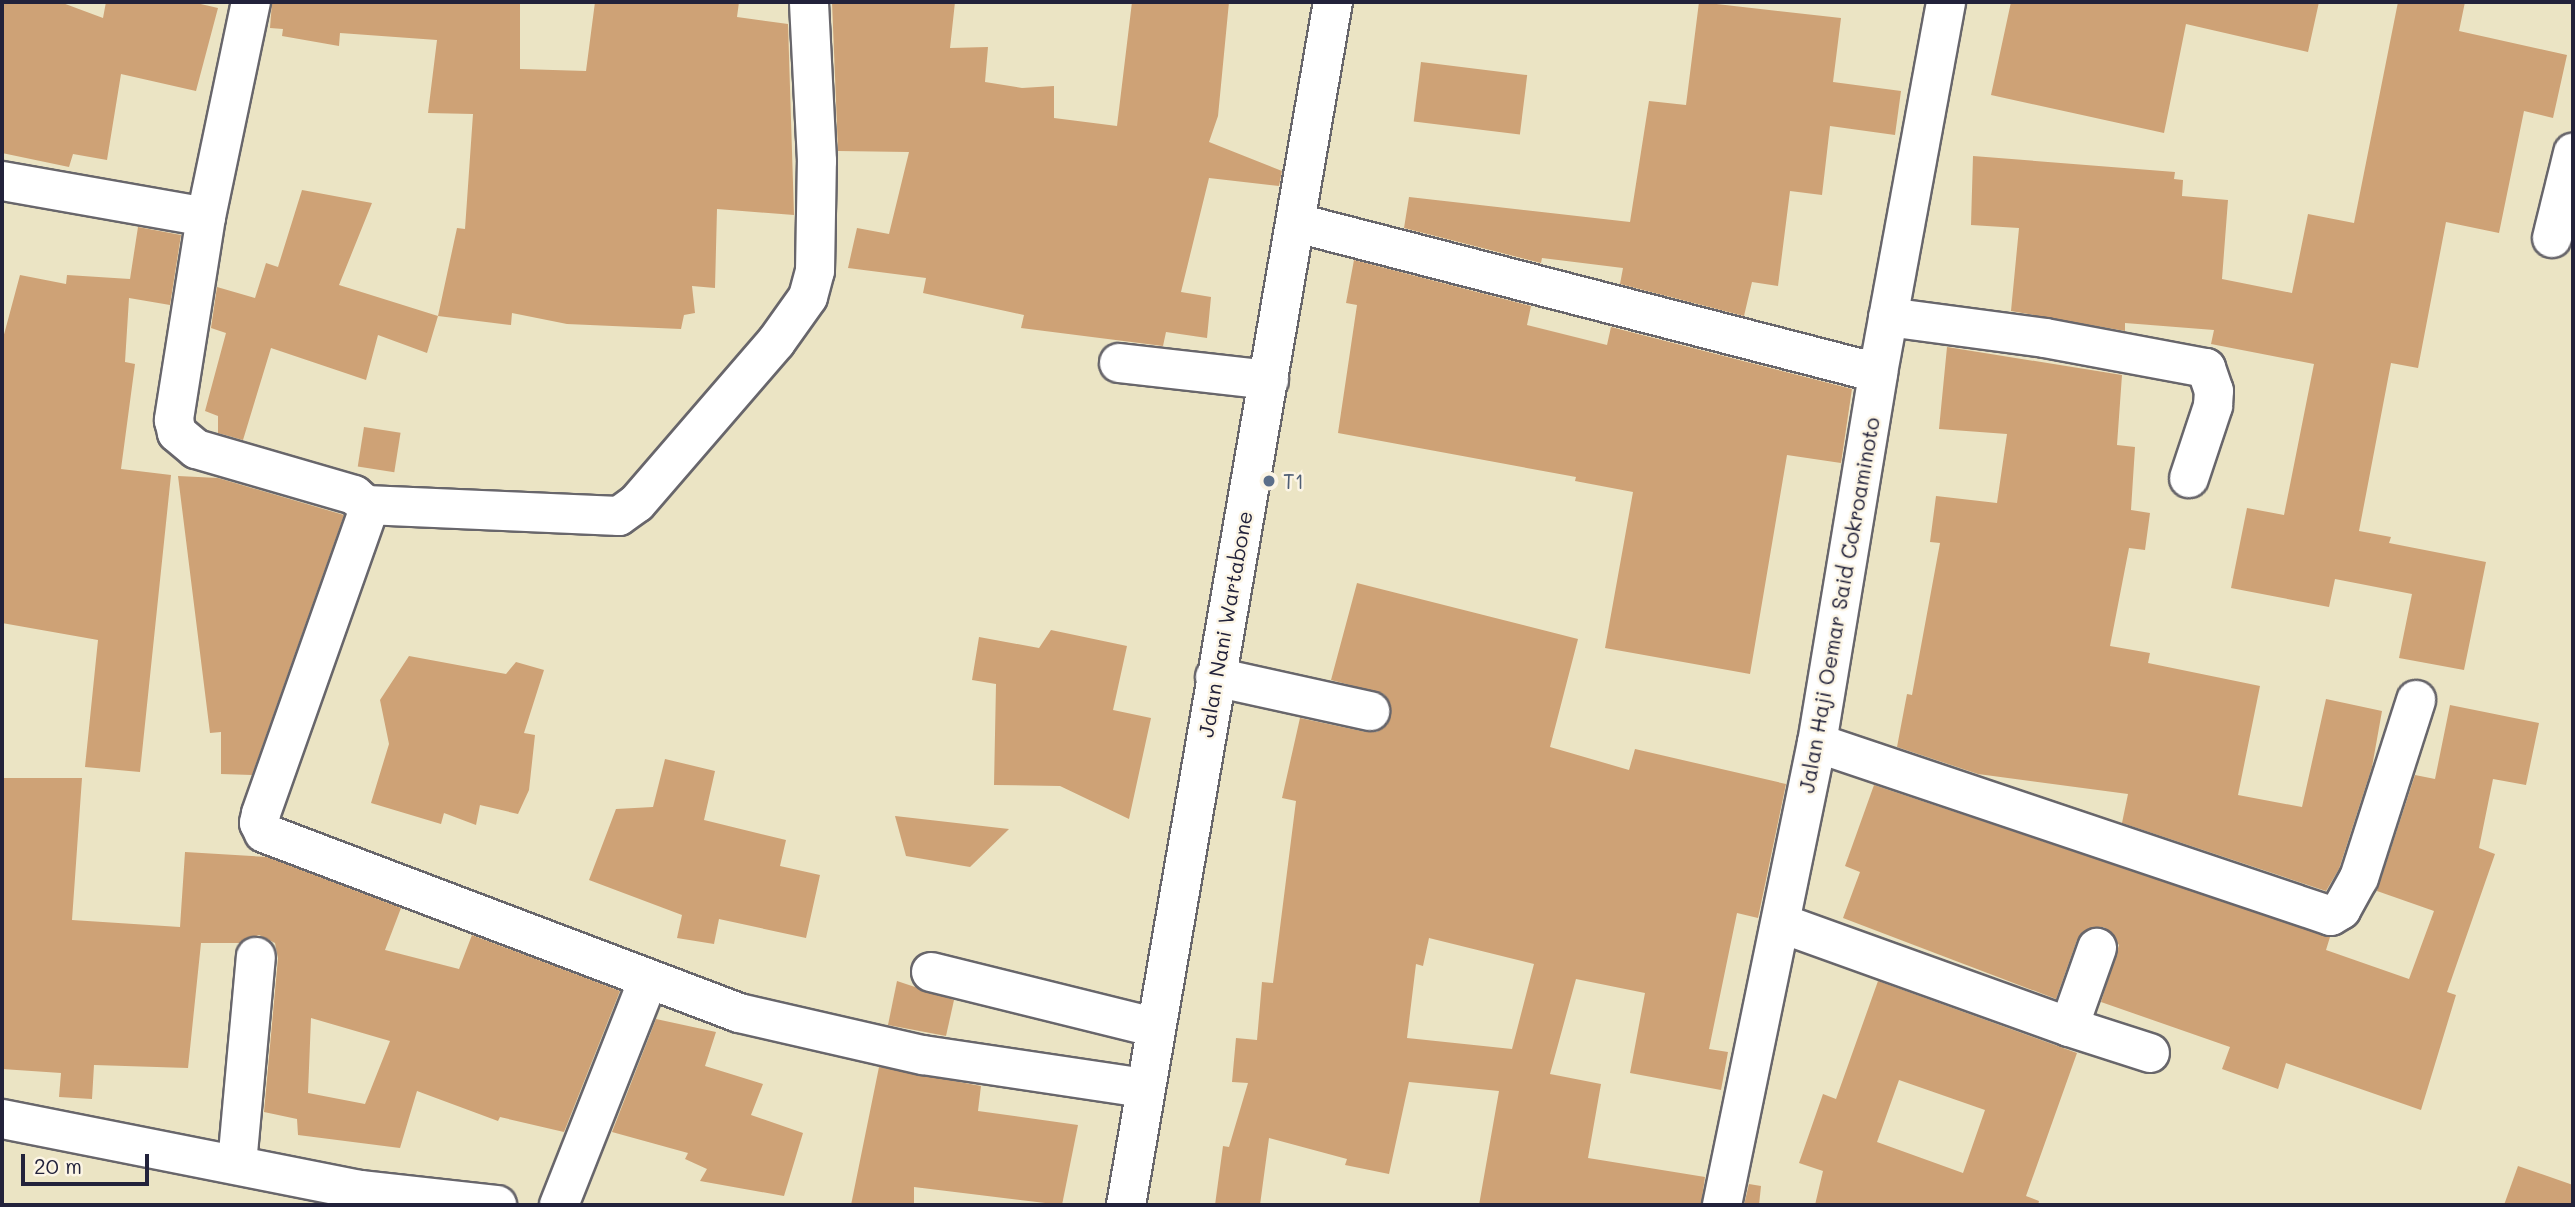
<!DOCTYPE html>
<html>
<head>
<meta charset="utf-8">
<style>
  body { margin:0 }
  #map { position:relative; width:2575px; height:1207px; overflow:hidden; background:#ebe4c4; font-family:Mali,sans-serif }
  div>[style] { position:absolute }
  .building>* { inset:0; background:#cea276; transform-origin:0 0 }
  .roads { filter:drop-shadow(2px 0 #68666b) drop-shadow(-2px 0 #68666b) drop-shadow(0 2px #68666b) drop-shadow(0 -2px #68666b) }
  .minor>* { height:38px; margin:-19px; padding:0 19px; transform-origin:19px; border-radius:19px; background:#fff }
  .major>* { height:38px; margin:-19px; padding:0 19px; transform-origin:19px; border-radius:19px; background:#fff }
  .dots>* { width:19px; height:19px; translate:-50% -50%; box-sizing:border-box; border:4px solid #fcf5e5; border-radius:50% }
  span { translate:-50% -50%; white-space:nowrap; text-align:center; line-height:1.15; -webkit-text-stroke:5px #fcf5e5; paint-order:stroke }
  .service-label { font-size:21px; color:#4e5e75 }
  .left { translate:0 -50%; text-align:left }
  .street-label { font-size:21px; color:#22223b }
  .frame { position:absolute; inset:0; border:4px solid #22223b; pointer-events:none }
  .scale { position:absolute; left:21px; top:1154px; width:128px; height:32px; box-sizing:border-box; border:4px solid #22223b; border-top:0; padding-left:9px; font-size:21px; line-height:24px; white-space:nowrap; color:#22223b; -webkit-text-stroke:5px #fcf5e5; paint-order:stroke }
</style>
</head>
<body>
<div id="map">
  <div class="building">
    <div style="clip-path:polygon(2px 2px,60px 2px,103px 18px,106px 2px,192px 2px,218px 8px,196px 91px,121px 74px,107px 160px,73px 154px,69px 167px,2px 153px)"></div>
    <div style="clip-path:polygon(272px 2px,520px 2px,520px 69px,586px 71px,595px 2px,739px 2px,737px 17px,788px 24px,794px 215px,717px 209px,715px 288px,692px 286px,695px 313px,684px 315px,681px 329px,567px 324px,512px 313px,511px 325px,438px 316px,457px 228px,465px 229px,473px 114px,428px 113px,437px 40px,340px 33px,339px 46px,282px 36px,283px 29px,270px 28px)"></div>
    <div style="clip-path:polygon(832px 2px,955px 2px,950px 48px,988px 47px,985px 82px,1022px 88px,1054px 86px,1054px 118px,1117px 126px,1132px 2px,1229px 2px,1218px 116px,1209px 142px,1282px 171px,1279px 186px,1209px 178px,1181px 292px,1211px 297px,1207px 338px,1166px 332px,1163px 346px,1021px 328px,1024px 315px,923px 293px,926px 278px,848px 268px,857px 228px,889px 234px,909px 152px,838px 151px)"></div>
    <div style="clip-path:polygon(1699px 2px,1841px 18px,1833px 82px,1901px 91px,1895px 135px,1830px 126px,1822px 195px,1790px 191px,1778px 286px,1752px 282px,1744px 316px,1620px 284px,1623px 268px,1542px 258px,1541px 263px,1404px 228px,1409px 197px,1630px 222px,1649px 101px,1686px 105px)"></div>
    <div style="clip-path:polygon(2011px 2px,2319px 2px,2308px 52px,2186px 24px,2164px 133px,1991px 95px)"></div>
    <div style="clip-path:polygon(2398px 2px,2465px 2px,2459px 31px,2567px 55px,2553px 118px,2524px 111px,2499px 233px,2446px 222px,2418px 368px,2391px 363px,2359px 531px,2391px 537px,2389px 543px,2486px 562px,2464px 670px,2399px 658px,2412px 594px,2335px 579px,2329px 607px,2231px 588px,2247px 508px,2284px 515px,2314px 364px,2211px 344px,2214px 330px,2125px 323px,2125px 331px,2011px 311px,2019px 228px,1971px 225px,1973px 156px,2175px 172px,2174px 179px,2183px 180px,2182px 196px,2228px 200px,2222px 279px,2292px 293px,2308px 214px,2354px 223px)"></div>
    <div style="left:1421px;top:62px;width:107px;height:60px;rotate:7deg"></div>
    <div style="clip-path:polygon(302px 190px,372px 203px,339px 285px,438px 316px,427px 353px,378px 335px,366px 380px,271px 348px,243px 440px,218px 433px,218px 416px,205px 411px,226px 333px,211px 328px,217px 287px,255px 298px,266px 263px,278px 267px)"></div>
    <div style="clip-path:polygon(138px 227px,181px 235px,170px 305px,129px 298px,125px 362px,135px 364px,121px 469px,171px 475px,140px 772px,85px 767px,98px 640px,2px 623px,2px 342px,20px 275px,66px 284px,67px 275px,130px 279px)"></div>
    <div style="clip-path:polygon(1354px 260px,1531px 306px,1527px 325px,1607px 345px,1611px 327px,1852px 389px,1841px 463px,1787px 455px,1750px 674px,1605px 648px,1633px 492px,1575px 481px,1576px 477px,1338px 433px,1357px 305px,1346px 303px)"></div>
    <div style="clip-path:polygon(1947px 347px,2122px 375px,2117px 445px,2135px 447px,2131px 510px,2150px 513px,2145px 550px,2129px 548px,2110px 646px,2150px 653px,2148px 663px,2260px 686px,2238px 795px,2302px 807px,2326px 699px,2382px 711px,2372px 767px,2339px 869px,2326px 891px,2122px 823px,2128px 794px,1978px 774px,1897px 747px,1907px 694px,1912px 695px,1940px 543px,1930px 542px,1936px 496px,1997px 503px,2007px 434px,1939px 429px)"></div>
    <div style="left:364px;top:427px;width:37px;height:40px;rotate:9deg"></div>
    <div style="clip-path:polygon(178px 476px,218px 478px,344px 515px,252px 775px,221px 774px,221px 732px,210px 733px)"></div>
    <div style="clip-path:polygon(evenodd,1357px 583px,1578px 639px,1550px 747px,1629px 770px,1635px 749px,1786px 784px,1758px 918px,1737px 913px,1709px 1049px,1728px 1052px,1721px 1090px,1630px 1073px,1645px 993px,1576px 979px,1550px 1074px,1601px 1084px,1588px 1158px,1705px 1177px,1701px 1205px,1479px 1205px,1499px 1091px,1409px 1082px,1389px 1174px,1345px 1165px,1347px 1159px,1269px 1138px,1260px 1205px,1215px 1205px,1223px 1146px,1229px 1147px,1248px 1083px,1232px 1082px,1236px 1038px,1257px 1040px,1262px 982px,1273px 983px,1296px 801px,1282px 798px,1300px 718px,1366px 732px,1377px 732px,1391px 716px,1384px 694px,1331px 680px,1357px 583px,1429px 938px,1534px 964px,1512px 1049px,1407px 1038px,1416px 964px,1423px 966px,1429px 938px)"></div>
    <div style="clip-path:polygon(1051px 630px,1127px 646px,1113px 710px,1151px 718px,1129px 819px,1060px 786px,994px 785px,996px 684px,972px 680px,979px 637px,1039px 648px)"></div>
    <div style="clip-path:polygon(409px 656px,506px 674px,516px 662px,544px 670px,524px 733px,535px 735px,529px 790px,518px 814px,480px 805px,476px 825px,444px 813px,441px 824px,371px 803px,389px 744px,380px 700px)"></div>
    <div style="clip-path:polygon(2450px 705px,2539px 723px,2526px 785px,2493px 779px,2479px 848px,2495px 854px,2447px 992px,2456px 995px,2421px 1110px,2286px 1063px,2278px 1089px,2222px 1069px,2230px 1047px,2101px 1002px,2119px 945px,2104px 927px,2092px 927px,2077px 940px,2056px 999px,1843px 918px,1860px 872px,1845px 866px,1874px 785px,2330px 937px,2326px 950px,2409px 979px,2434px 911px,2377px 891px,2415px 775px,2435px 779px)"></div>
    <div style="clip-path:polygon(665px 759px,715px 771px,704px 820px,786px 840px,780px 866px,820px 875px,806px 938px,719px 919px,714px 944px,677px 938px,682px 915px,589px 880px,616px 809px,653px 807px)"></div>
    <div style="clip-path:polygon(evenodd,2px 778px,82px 778px,72px 920px,180px 927px,185px 852px,267px 857px,401px 908px,385px 950px,459px 969px,472px 935px,620px 991px,564px 1132px,500px 1117px,498px 1121px,417px 1091px,400px 1148px,298px 1135px,297px 1119px,264px 1112px,278px 958px,275px 943px,259px 935px,240px 943px,201px 943px,188px 1068px,94px 1065px,92px 1099px,59px 1097px,61px 1073px,2px 1069px,2px 778px,311px 1018px,390px 1041px,365px 1104px,308px 1093px,311px 1018px)"></div>
    <div style="clip-path:polygon(895px 816px,1009px 829px,970px 867px,906px 856px)"></div>
    <div style="clip-path:polygon(897px 981px,954px 1000px,946px 1036px,888px 1025px)"></div>
    <div style="clip-path:polygon(evenodd,1878px 981px,2077px 1053px,2026px 1196px,2039px 1201px,2038px 1205px,1815px 1205px,1823px 1171px,1799px 1163px,1823px 1094px,1836px 1099px,1878px 981px,1899px 1080px,1985px 1110px,1963px 1173px,1877px 1142px,1899px 1080px)"></div>
    <div style="clip-path:polygon(656px 1019px,716px 1032px,705px 1066px,763px 1084px,751px 1115px,803px 1133px,784px 1196px,700px 1181px,707px 1169px,685px 1159px,688px 1153px,612px 1132px)"></div>
    <div style="clip-path:polygon(879px 1067px,981px 1086px,978px 1111px,1078px 1125px,1062px 1205px,914px 1187px,914px 1205px,851px 1205px)"></div>
    <div style="clip-path:polygon(2518px 1166px,2573px 1185px,2573px 1205px,2504px 1205px)"></div>
    <div style="clip-path:polygon(1749px 1184px,1761px 1186px,1759px 1205px,1744px 1205px)"></div>
  </div>
  <div class="roads">
    <div class="minor">
      <div style="left:2px;top:181px;width:207px;rotate:10deg"></div>
      <div style="left:206px;top:217px;width:220px;rotate:-78.2deg"></div>
      <div style="left:206px;top:217px;width:206px;rotate:99deg"></div>
      <div style="left:174px;top:420px;width:13px;rotate:77deg"></div>
      <div style="left:177px;top:433px;width:25px;rotate:40deg"></div>
      <div style="left:196px;top:449px;width:165px;rotate:16.2deg"></div>
      <div style="left:354px;top:495px;width:16px;rotate:40deg"></div>
      <div style="left:366px;top:505px;width:9px;rotate:84deg"></div>
      <div style="left:367px;top:514px;width:318px;rotate:109.5deg"></div>
      <div style="left:261px;top:814px;width:9px;rotate:103deg"></div>
      <div style="left:259px;top:823px;width:11px;rotate:63deg"></div>
      <div style="left:264px;top:833px;width:508px;rotate:20.75deg"></div>
      <div style="left:739px;top:1013px;width:189px;rotate:12.9deg"></div>
      <div style="left:923px;top:1055px;width:224px;rotate:8.5deg"></div>
      <div style="left:1297px;top:223px;width:600px;rotate:14.48deg"></div>
      <div style="left:2552px;top:238px;width:88px;rotate:-76.1deg"></div>
      <div style="left:1888px;top:317px;width:158px;rotate:7.6deg"></div>
      <div style="left:2045px;top:338px;width:164px;rotate:10.6deg"></div>
      <div style="left:2206px;top:368px;width:24px;rotate:71deg"></div>
      <div style="left:2214px;top:391px;width:15px;rotate:94deg"></div>
      <div style="left:2213px;top:406px;width:76px;rotate:108.4deg"></div>
      <div style="left:1119px;top:363px;width:151px;rotate:6.5deg"></div>
      <div style="left:366px;top:505px;width:253px;rotate:2.5deg"></div>
      <div style="left:619px;top:516px;width:22px;rotate:-36deg"></div>
      <div style="left:637px;top:503px;width:213px;rotate:-49.2deg"></div>
      <div style="left:776px;top:342px;width:55px;rotate:-54.6deg"></div>
      <div style="left:808px;top:297px;width:27px;rotate:-75deg"></div>
      <div style="left:815px;top:271px;width:110px;rotate:-89deg"></div>
      <div style="left:817px;top:161px;width:159px;rotate:-92.9deg"></div>
      <div style="left:1215px;top:677px;width:159px;rotate:12.4deg"></div>
      <div style="left:1817px;top:743px;width:542px;rotate:18.6deg"></div>
      <div style="left:2331px;top:916px;width:12px;rotate:-31deg"></div>
      <div style="left:2341px;top:910px;width:37px;rotate:-61deg"></div>
      <div style="left:2359px;top:878px;width:187px;rotate:-72.2deg"></div>
      <div style="left:1783px;top:924px;width:304px;rotate:19.8deg"></div>
      <div style="left:2069px;top:1027px;width:84px;rotate:-70.5deg"></div>
      <div style="left:931px;top:972px;width:230px;rotate:13.9deg"></div>
      <div style="left:2069px;top:1027px;width:85px;rotate:17.8deg"></div>
      <div style="left:2px;top:1119px;width:366px;rotate:11.2deg"></div>
      <div style="left:361px;top:1190px;width:137px;rotate:6.3deg"></div>
      <div style="left:237px;top:1164px;width:208px;rotate:-84.8deg"></div>
      <div style="left:559px;top:1205px;width:242px;rotate:-68.4deg"></div>
      <div style="left:1722px;top:1205px;width:472px;rotate:-78.4deg"></div>
      <div style="left:1817px;top:743px;width:375px;rotate:-80.6deg"></div>
      <div style="left:1878px;top:373px;width:377px;rotate:-79.6deg"></div>
    </div>
    <div class="major">
      <div style="left:1126px;top:1205px;width:1221px;rotate:-80.24deg"></div>
    </div>
  </div>
  <div class="dots">
    <div style="left:1269px;top:481px;background:#5c6f8a"></div>
  </div>
  <div class="service-label">
    <span class="left" style="left:1283px;top:481px">T1</span>
  </div>
  <div class="street-label">
    <span style="left:1839px;top:605px;rotate:-80deg">Jalan Haji Oemar Said Cokroaminoto</span>
    <span style="left:1225px;top:624px;rotate:-80deg">Jalan Nani Wartabone</span>
  </div>
  <div class="frame"></div>
  <div class="scale">20 m</div>
</div>
</body>
</html>
